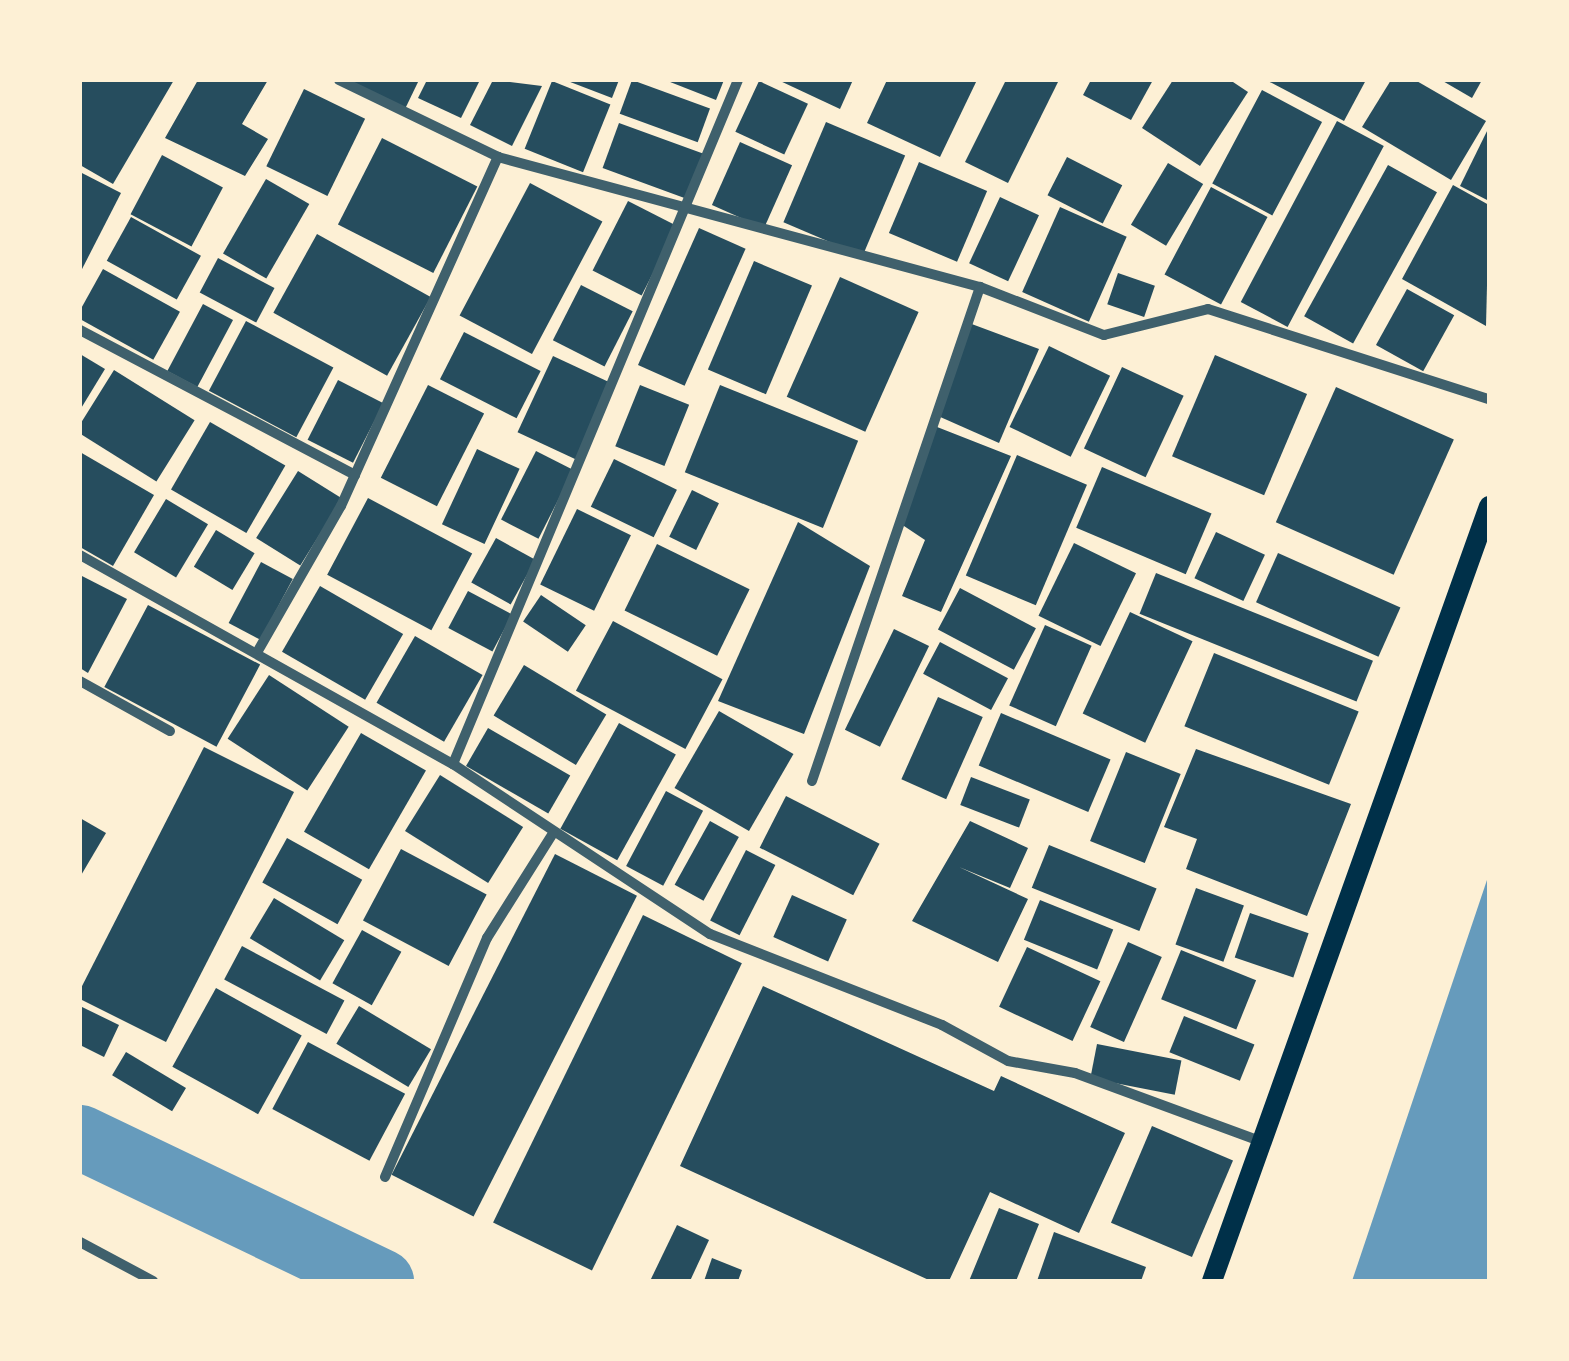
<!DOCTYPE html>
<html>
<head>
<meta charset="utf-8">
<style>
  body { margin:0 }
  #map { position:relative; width:1569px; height:1361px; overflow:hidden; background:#fdf0d5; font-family:Rubik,sans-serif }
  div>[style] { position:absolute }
  .water>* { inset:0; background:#669bbc }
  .canal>* { height:65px; margin:-32.5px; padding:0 32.5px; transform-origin:32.5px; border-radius:32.5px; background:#669bbc }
  .building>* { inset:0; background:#264d5e; transform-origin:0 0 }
  .minor>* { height:10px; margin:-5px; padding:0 5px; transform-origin:5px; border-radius:5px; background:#3f606c }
  .secondary>* { height:20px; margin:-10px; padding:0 10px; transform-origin:10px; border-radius:10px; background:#003049 }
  span { translate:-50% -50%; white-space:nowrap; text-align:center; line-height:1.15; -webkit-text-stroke:8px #fdf0d5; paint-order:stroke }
  .frame { position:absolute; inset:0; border:82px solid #fdf0d5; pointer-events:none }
</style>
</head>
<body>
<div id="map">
  <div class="water">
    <div style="clip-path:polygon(1489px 874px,1489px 1281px,1352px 1281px)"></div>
  </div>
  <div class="canal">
    <div style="left:80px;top:1137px;width:334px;rotate:25.6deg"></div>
  </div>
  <div class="building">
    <div style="clip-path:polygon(80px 80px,174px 80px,113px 184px,80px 165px)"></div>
    <div style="clip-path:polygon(198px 80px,268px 80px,242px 124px,268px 139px,245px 176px,165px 138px)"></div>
    <div style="clip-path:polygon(344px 80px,419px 80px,405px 109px)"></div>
    <div style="clip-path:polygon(427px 80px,480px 80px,461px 118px,418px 98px)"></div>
    <div style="clip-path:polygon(493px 80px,542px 86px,512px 146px,470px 125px)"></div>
    <div style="clip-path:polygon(565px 80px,619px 80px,612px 98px)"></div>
    <div style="left:632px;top:80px;width:83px;height:36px;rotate:20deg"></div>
    <div style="clip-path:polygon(665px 80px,724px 80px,716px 100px)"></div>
    <div style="clip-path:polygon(778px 80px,853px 80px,840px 109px)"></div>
    <div style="clip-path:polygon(887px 80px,977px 80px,940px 157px,867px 123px)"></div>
    <div style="clip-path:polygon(1006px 80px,1059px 80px,1008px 183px,965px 162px)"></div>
    <div style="clip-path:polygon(1091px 80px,1153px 80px,1131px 120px,1083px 95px)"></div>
    <div style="clip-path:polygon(1173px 80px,1230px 80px,1248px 92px,1200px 166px,1142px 128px)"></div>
    <div style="clip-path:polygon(1266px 80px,1366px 80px,1344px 121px)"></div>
    <div style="clip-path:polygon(1391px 80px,1415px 80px,1486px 121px,1451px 180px,1362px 127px)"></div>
    <div style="clip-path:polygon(1441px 80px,1482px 80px,1472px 98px)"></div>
    <div style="left:552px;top:81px;width:63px;height:73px;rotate:22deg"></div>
    <div style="left:759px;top:81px;width:54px;height:56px;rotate:25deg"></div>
    <div style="left:304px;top:89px;width:68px;height:86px;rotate:26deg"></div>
    <div style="left:1262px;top:90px;width:68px;height:106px;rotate:28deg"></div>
    <div style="left:1337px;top:121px;width:53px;height:205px;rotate:28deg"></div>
    <div style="left:826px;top:122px;width:86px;height:109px;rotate:23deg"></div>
    <div style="left:619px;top:123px;width:90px;height:48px;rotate:20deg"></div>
    <div style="clip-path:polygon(1489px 127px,1489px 201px,1460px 186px)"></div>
    <div style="left:382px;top:138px;width:107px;height:97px;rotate:27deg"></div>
    <div style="left:740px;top:142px;width:57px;height:69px;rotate:24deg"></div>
    <div style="left:162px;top:155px;width:69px;height:67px;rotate:28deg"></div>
    <div style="left:1067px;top:157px;width:62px;height:43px;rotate:27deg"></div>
    <div style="left:919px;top:162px;width:74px;height:77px;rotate:23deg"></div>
    <div style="left:1168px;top:163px;width:41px;height:72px;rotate:31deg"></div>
    <div style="left:1388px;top:165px;width:56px;height:173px;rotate:29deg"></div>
    <div style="clip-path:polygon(80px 172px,121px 193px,80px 273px)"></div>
    <div style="left:266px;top:179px;width:50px;height:86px;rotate:30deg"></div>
    <div style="left:530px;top:183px;width:82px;height:150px;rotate:28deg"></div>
    <div style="clip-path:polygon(1453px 185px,1489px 205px,1486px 326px,1402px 279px)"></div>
    <div style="left:1211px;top:187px;width:64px;height:99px;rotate:28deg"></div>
    <div style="left:1000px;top:197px;width:43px;height:73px;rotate:25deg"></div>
    <div style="left:628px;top:201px;width:55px;height:78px;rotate:27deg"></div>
    <div style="left:1060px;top:207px;width:73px;height:93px;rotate:24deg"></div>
    <div style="left:131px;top:217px;width:80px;height:50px;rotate:29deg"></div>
    <div style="left:699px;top:228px;width:51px;height:150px;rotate:24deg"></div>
    <div style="left:317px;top:234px;width:130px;height:90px;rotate:29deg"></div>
    <div style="left:218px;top:258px;width:64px;height:39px;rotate:28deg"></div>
    <div style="left:754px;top:261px;width:63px;height:118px;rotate:23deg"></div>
    <div style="left:103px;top:269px;width:88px;height:55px;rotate:29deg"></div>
    <div style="left:1118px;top:273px;width:39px;height:33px;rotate:19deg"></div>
    <div style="left:840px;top:277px;width:86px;height:131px;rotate:24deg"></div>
    <div style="left:581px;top:285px;width:58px;height:62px;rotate:27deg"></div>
    <div style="left:1407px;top:289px;width:54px;height:64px;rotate:29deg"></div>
    <div style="left:203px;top:304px;width:34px;height:76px;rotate:28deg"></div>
    <div style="left:246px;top:321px;width:99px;height:79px;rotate:28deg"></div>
    <div style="clip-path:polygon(969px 323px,1039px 349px,999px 443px,938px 416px)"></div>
    <div style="left:464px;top:332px;width:86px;height:53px;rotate:27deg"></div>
    <div style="left:1049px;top:346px;width:68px;height:90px;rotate:26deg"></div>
    <div style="clip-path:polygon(80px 354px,105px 369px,80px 410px)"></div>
    <div style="left:1215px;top:355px;width:100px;height:110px;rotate:23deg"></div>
    <div style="left:553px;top:356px;width:64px;height:84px;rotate:25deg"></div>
    <div style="left:1122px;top:367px;width:68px;height:90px;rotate:25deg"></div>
    <div style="left:114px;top:370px;width:95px;height:72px;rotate:32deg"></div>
    <div style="left:338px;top:380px;width:51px;height:67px;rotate:27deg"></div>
    <div style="left:428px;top:385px;width:63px;height:104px;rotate:27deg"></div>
    <div style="left:640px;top:385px;width:53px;height:66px;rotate:22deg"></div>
    <div style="left:720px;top:385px;width:149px;height:94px;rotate:22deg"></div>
    <div style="left:1336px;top:387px;width:129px;height:148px;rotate:24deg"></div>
    <div style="left:210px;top:422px;width:87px;height:78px;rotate:30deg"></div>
    <div style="clip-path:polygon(932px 425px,1011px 456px,941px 612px,902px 596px,925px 540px,898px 522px)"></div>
    <div style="left:477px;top:449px;width:47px;height:83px;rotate:25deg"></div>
    <div style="left:536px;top:451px;width:42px;height:77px;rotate:27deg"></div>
    <div style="clip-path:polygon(80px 452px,154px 495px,113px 566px,80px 547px)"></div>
    <div style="left:1017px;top:455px;width:76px;height:131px;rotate:23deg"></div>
    <div style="left:614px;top:459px;width:70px;height:53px;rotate:26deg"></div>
    <div style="left:1102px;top:467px;width:119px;height:66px;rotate:23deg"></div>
    <div style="left:298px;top:471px;width:52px;height:79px;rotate:32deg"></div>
    <div style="left:692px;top:490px;width:30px;height:52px;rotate:26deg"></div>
    <div style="left:368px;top:498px;width:118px;height:87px;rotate:28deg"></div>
    <div style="left:166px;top:499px;width:49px;height:62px;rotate:31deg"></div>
    <div style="left:577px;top:509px;width:60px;height:84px;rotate:26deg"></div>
    <div style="clip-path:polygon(798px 522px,870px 566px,804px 734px,718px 701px)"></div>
    <div style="left:216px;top:530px;width:45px;height:43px;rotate:31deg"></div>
    <div style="left:1216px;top:532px;width:54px;height:51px;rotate:25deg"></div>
    <div style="left:496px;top:538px;width:45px;height:51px;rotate:29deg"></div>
    <div style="left:1074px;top:543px;width:69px;height:81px;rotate:26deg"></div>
    <div style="left:657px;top:544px;width:103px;height:74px;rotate:26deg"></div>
    <div style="left:1278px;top:553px;width:134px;height:54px;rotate:24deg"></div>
    <div style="left:261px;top:562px;width:36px;height:69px;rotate:28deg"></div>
    <div style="left:1156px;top:573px;width:234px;height:44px;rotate:22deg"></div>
    <div style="clip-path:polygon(80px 575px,127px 599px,88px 673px,80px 668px)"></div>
    <div style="left:320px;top:586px;width:96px;height:76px;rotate:30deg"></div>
    <div style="left:960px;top:588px;width:86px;height:47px;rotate:28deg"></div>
    <div style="left:468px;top:591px;width:50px;height:42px;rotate:28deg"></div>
    <div style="left:541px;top:595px;width:54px;height:32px;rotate:34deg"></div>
    <div style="left:148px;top:605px;width:127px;height:93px;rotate:28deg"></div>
    <div style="left:1130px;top:612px;width:69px;height:112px;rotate:25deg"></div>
    <div style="left:613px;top:621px;width:124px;height:79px;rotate:28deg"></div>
    <div style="left:1045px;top:625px;width:51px;height:88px;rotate:24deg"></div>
    <div style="left:894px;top:629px;width:39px;height:112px;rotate:26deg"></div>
    <div style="left:415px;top:636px;width:78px;height:77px;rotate:30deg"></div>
    <div style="left:940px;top:642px;width:77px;height:36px;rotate:28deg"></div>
    <div style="left:1214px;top:653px;width:156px;height:79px;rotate:22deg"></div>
    <div style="left:524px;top:665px;width:96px;height:59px;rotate:31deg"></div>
    <div style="left:269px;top:675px;width:95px;height:76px;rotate:33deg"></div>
    <div style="left:938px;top:697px;width:49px;height:90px;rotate:24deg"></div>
    <div style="left:719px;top:711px;width:86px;height:89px;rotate:30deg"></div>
    <div style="left:1001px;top:713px;width:119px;height:57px;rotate:23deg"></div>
    <div style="left:619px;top:723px;width:65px;height:121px;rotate:29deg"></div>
    <div style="left:488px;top:728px;width:95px;height:44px;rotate:30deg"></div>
    <div style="left:361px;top:733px;width:75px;height:114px;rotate:30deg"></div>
    <div style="clip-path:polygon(204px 747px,294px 792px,166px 1042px,80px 999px,80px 990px)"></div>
    <div style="clip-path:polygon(1196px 749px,1351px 804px,1307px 916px,1186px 869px,1197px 839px,1164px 827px)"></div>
    <div style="left:1126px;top:752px;width:59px;height:96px;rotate:22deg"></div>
    <div style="left:440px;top:775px;width:98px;height:66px;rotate:32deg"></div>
    <div style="left:971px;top:777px;width:63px;height:30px;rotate:21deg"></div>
    <div style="left:666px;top:791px;width:42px;height:85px;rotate:28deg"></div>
    <div style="left:786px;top:796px;width:105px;height:58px;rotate:27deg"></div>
    <div style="clip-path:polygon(80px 818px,106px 833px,80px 877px)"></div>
    <div style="left:710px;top:821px;width:33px;height:73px;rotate:29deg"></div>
    <div style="clip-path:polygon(970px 821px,1028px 848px,1010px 888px,959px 867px,1028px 899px,998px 962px,912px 921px)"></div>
    <div style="left:287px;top:838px;width:86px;height:51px;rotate:29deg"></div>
    <div style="left:1049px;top:845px;width:116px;height:46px;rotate:22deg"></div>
    <div style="left:401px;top:849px;width:97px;height:81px;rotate:28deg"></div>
    <div style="left:746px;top:850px;width:33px;height:79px;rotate:27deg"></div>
    <div style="left:555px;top:854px;width:92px;height:360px;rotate:27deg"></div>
    <div style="left:1196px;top:888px;width:51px;height:60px;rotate:20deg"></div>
    <div style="left:792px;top:895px;width:60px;height:46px;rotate:24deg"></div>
    <div style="left:274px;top:898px;width:82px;height:47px;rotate:31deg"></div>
    <div style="left:1040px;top:900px;width:79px;height:43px;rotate:22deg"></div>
    <div style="left:1250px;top:913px;width:62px;height:47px;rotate:19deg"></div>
    <div style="left:643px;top:915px;width:110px;height:342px;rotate:26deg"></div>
    <div style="left:362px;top:930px;width:45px;height:61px;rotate:29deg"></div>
    <div style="left:1128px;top:942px;width:37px;height:93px;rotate:24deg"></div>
    <div style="left:242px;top:946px;width:116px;height:38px;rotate:28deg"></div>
    <div style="left:1027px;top:947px;width:81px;height:66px;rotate:25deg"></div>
    <div style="left:1181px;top:950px;width:81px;height:53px;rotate:22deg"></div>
    <div style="clip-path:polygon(763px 986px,994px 1091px,1001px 1076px,1125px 1133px,1079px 1233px,990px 1192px,949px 1281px,931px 1281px,680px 1166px)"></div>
    <div style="left:216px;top:988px;width:98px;height:90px;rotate:29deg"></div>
    <div style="clip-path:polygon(80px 1006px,119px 1025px,104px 1057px,80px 1045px)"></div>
    <div style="left:359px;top:1006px;width:84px;height:44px;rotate:31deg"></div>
    <div style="left:1184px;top:1016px;width:76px;height:39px;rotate:22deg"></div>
    <div style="left:308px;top:1042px;width:110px;height:76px;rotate:28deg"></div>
    <div style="left:1097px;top:1044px;width:86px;height:35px;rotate:11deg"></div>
    <div style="left:126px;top:1052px;width:70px;height:27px;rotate:31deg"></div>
    <div style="left:1152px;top:1126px;width:88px;height:105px;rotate:23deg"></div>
    <div style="clip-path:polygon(999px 1208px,1039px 1224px,1016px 1281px,969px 1281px)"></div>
    <div style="clip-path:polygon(677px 1225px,709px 1240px,690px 1281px,650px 1281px)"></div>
    <div style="clip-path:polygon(1054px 1232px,1146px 1267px,1141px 1281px,1037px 1281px)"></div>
    <div style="clip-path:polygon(712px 1258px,742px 1270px,738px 1281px,704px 1281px)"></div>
  </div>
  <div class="minor">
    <div style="left:339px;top:80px;width:177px;rotate:25.8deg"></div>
    <div style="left:498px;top:157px;width:499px;rotate:15.1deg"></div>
    <div style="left:980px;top:287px;width:133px;rotate:21.2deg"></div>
    <div style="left:1104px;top:335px;width:107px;rotate:-14deg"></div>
    <div style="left:1208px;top:309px;width:295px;rotate:17.8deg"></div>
    <div style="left:80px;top:330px;width:311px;rotate:27.8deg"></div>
    <div style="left:80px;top:555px;width:428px;rotate:29.3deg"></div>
    <div style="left:453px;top:764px;width:308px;rotate:33.5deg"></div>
    <div style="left:710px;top:934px;width:249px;rotate:21.4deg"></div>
    <div style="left:942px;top:1025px;width:75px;rotate:28.6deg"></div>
    <div style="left:1008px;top:1061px;width:68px;rotate:10.2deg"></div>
    <div style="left:1075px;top:1073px;width:197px;rotate:20.2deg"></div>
    <div style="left:259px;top:649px;width:165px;rotate:-60.2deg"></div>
    <div style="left:341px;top:506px;width:383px;rotate:-65.8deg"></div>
    <div style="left:80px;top:681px;width:103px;rotate:29.1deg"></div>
    <div style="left:453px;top:764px;width:741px;rotate:-67.38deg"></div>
    <div style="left:812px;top:781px;width:522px;rotate:-71.22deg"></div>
    <div style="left:385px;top:1177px;width:260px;rotate:-66.9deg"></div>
    <div style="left:487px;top:938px;width:124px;rotate:-57.8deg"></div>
    <div style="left:80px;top:1242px;width:83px;rotate:28.1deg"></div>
  </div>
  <div class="secondary">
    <div style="left:1212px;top:1281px;width:823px;rotate:-70.33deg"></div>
  </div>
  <div class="frame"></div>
</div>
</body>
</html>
